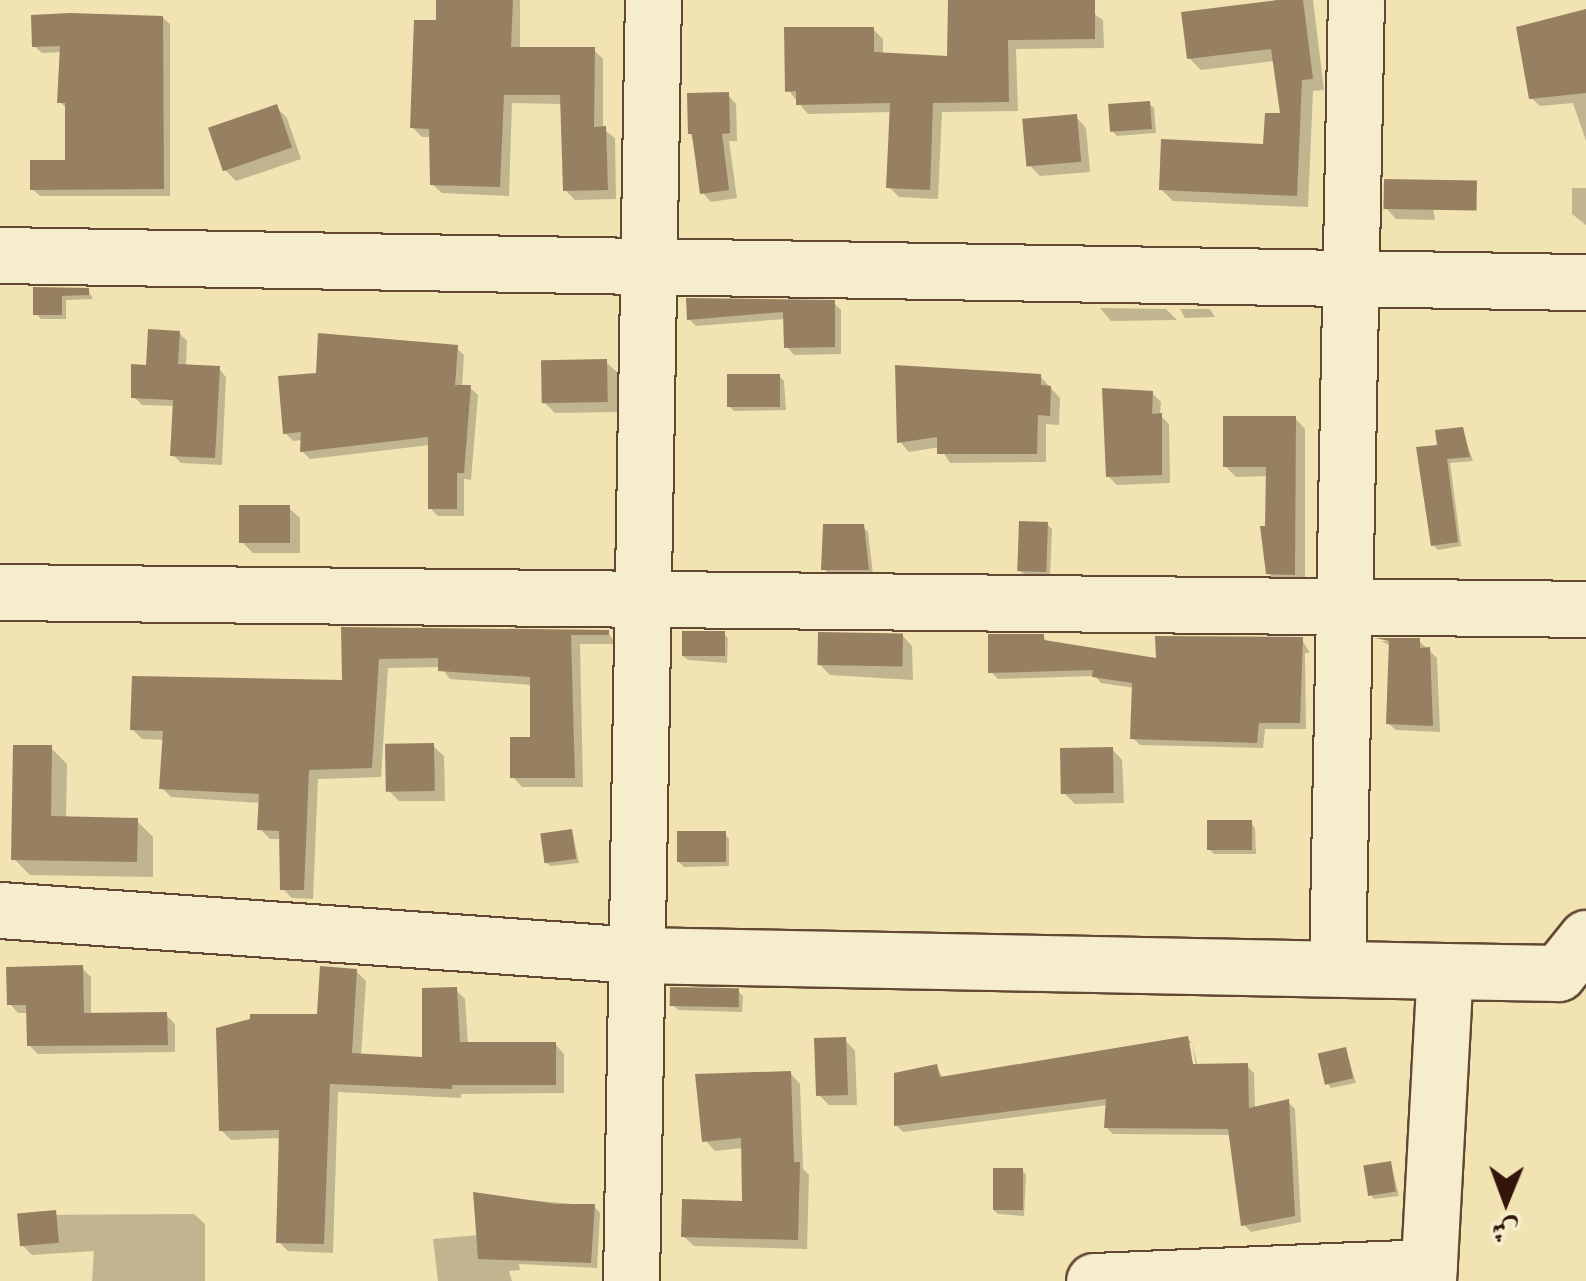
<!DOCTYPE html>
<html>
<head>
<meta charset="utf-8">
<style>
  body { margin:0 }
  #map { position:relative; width:1586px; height:1281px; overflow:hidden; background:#f1e3b2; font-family:Alegreya,Amiri,serif }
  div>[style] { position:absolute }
  .shadow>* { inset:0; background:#0003 }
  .building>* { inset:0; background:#968061; transform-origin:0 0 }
  .roads { filter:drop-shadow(2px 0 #624833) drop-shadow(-2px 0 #624833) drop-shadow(0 2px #624833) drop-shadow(0 -2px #624833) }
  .minor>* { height:55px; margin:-27.5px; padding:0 27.5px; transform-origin:27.5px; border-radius:27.5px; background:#f6edcd }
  span { translate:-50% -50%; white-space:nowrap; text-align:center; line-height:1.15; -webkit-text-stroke:8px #f6edcd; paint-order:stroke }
  .north { position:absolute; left:1456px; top:1151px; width:100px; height:100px; -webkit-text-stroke:8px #f6edcd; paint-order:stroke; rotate:181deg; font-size:28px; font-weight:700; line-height:40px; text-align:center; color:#331509 }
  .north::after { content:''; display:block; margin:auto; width:35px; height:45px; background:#331509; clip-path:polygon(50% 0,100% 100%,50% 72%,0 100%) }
</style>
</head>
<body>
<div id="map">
  <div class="shadow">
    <div style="clip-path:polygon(438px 0,520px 0,520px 49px,594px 50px,603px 59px,603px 129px,615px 138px,616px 199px,575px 200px,565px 190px,562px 104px,512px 103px,509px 196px,442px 193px,432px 184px,431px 137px,422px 137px,412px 127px,439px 22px)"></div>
    <div style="clip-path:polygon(950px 0,1074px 0,1103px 20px,1104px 48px,1016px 49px,1018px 111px,942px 112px,938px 199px,899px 197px,889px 187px,892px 112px,808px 114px,788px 90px,873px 29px,883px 39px,883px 55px,950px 58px)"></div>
    <div style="clip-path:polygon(1275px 0,1313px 0,1324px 90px,1313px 91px,1308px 207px,1173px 201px,1161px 189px,1265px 146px,1283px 116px,1275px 61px,1201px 70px,1189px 58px)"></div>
    <div style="clip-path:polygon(1586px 12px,1586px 141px,1573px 103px,1540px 106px,1531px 98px)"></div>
    <div style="clip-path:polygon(162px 17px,170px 24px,170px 196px,40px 196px,32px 189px,68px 163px,67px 109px,60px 102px,62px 52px,42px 53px,34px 46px)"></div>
    <div style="clip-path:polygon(728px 95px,736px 104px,737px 141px,729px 141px,737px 198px,711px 202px,703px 193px,691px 133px)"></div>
    <div style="clip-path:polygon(1149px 104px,1154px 108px,1156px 133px,1117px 136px,1112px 131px)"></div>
    <div style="clip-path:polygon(276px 107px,287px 118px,301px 159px,236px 181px,225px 170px)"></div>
    <div style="clip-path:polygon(1076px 117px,1086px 128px,1090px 172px,1040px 176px,1029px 165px)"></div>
    <div style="clip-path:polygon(1572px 188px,1586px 188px,1586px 225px,1572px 214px)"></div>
    <div style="clip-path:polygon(1431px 193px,1435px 220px,1396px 219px,1386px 208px)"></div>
    <div style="clip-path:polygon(36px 289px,88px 290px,93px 299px,66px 300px,66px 319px,41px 319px,36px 314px)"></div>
    <div style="clip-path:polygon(834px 303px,841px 310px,841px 354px,794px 355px,787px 347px,786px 319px,696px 326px,689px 319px)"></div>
    <div style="clip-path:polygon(1100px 308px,1166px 309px,1177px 320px,1111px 321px)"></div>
    <div style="clip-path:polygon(1180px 309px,1210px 309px,1215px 317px,1185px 318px)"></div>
    <div style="clip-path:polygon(179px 333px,187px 341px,186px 367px,219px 369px,226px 377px,222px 465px,181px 463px,173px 455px,175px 406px,142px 405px,134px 397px,148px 368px)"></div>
    <div style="clip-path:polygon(456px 348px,464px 355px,462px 388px,470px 388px,478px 395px,471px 480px,464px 479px,464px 516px,438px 516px,430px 508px,430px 445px,310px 459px,302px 451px,303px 440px,293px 441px,285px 433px,319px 375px)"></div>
    <div style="clip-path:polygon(606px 362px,617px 372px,617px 412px,555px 413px,544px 402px)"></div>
    <div style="clip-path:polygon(779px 376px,784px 381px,786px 410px,734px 411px,729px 406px)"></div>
    <div style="clip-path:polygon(1040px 376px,1060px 398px,1059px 425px,1046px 424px,1046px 462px,950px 463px,940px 447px,909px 452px,900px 442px)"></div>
    <div style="clip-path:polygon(1152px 393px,1161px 402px,1160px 415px,1169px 424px,1170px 483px,1117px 485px,1108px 476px)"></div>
    <div style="clip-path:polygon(1295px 418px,1305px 429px,1305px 584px,1279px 584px,1268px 573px,1268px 476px,1236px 477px,1225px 466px)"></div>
    <div style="clip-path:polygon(1462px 430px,1473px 461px,1450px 463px,1461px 546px,1438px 550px,1433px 545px,1440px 447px)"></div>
    <div style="clip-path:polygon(289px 508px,300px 518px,300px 553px,253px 553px,242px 542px)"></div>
    <div style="clip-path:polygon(1047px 524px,1052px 529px,1050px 576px,1025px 575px,1020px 571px)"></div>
    <div style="clip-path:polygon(863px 527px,868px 532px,873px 574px,828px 573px,824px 569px)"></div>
    <div style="clip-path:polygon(343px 629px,607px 632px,617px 644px,580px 644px,583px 787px,522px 787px,513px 777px,533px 740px,532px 685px,450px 679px,441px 667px,388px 668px,381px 777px,318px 779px,313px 899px,292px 898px,283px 889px,282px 839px,270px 839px,260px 829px,261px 803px,171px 797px,162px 788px,165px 740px,142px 739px,132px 729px,345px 683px)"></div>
    <div style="clip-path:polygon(724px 634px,728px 638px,727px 663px,688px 660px,683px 656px)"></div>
    <div style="clip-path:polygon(902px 635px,912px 646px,913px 680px,830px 675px,819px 664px)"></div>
    <div style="clip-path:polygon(1043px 637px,1049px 643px,1159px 660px,1302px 640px,1310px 653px,1305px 653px,1306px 729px,1265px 729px,1263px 748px,1140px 745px,1133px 738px,1135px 688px,1101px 683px,1095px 676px,998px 679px,991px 672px)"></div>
    <div style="clip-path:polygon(1381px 641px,1419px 641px,1437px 658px,1440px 732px,1396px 730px,1388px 723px,1391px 646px)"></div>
    <div style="clip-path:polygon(433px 746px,444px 756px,445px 801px,399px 801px,388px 790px)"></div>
    <div style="clip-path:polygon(51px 748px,67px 764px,66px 819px,137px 821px,153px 837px,153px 877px,30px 875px,14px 859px)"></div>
    <div style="clip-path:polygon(1112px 749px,1122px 760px,1124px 803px,1075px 804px,1064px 793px)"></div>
    <div style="clip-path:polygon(1251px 823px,1255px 828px,1256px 854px,1214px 854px,1210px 850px)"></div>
    <div style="clip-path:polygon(572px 831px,579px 863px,550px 866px,546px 861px)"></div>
    <div style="clip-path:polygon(725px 834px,729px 839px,729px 866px,684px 867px,679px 862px)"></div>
    <div style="clip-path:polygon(82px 968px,91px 977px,91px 1016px,166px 1015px,175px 1024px,175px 1052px,38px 1054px,29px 1045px,29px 1013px,18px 1013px,10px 1004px)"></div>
    <div style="clip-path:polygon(356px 971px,366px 981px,361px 1056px,424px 1059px,456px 990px,465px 999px,468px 1045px,555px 1044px,564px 1054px,564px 1093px,461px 1094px,461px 1098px,338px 1092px,333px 1253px,288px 1251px,279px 1242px,281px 1138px,231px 1140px,221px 1130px)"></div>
    <div style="clip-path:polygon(738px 991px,743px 996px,742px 1012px,678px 1010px,673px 1005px)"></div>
    <div style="clip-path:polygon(1187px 1038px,1192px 1043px,1187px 1043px,1193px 1077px,1198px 1076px,1192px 1043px,1198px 1067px,1247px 1066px,1254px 1073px,1255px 1109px,1288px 1102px,1295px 1109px,1301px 1222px,1251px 1232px,1244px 1225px,1232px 1135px,1113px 1134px,1106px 1127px,1108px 1105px,903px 1132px,896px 1125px,936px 1067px,944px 1079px)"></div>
    <div style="clip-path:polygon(845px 1040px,855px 1051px,857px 1105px,829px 1105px,819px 1095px)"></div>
    <div style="clip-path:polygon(1346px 1050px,1356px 1083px,1331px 1088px,1327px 1083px)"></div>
    <div style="clip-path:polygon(790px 1073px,800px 1084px,803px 1169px,809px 1175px,807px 1249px,694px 1246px,683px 1236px,744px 1204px,743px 1148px,715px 1151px,705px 1140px)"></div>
    <div style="clip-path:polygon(1391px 1164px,1399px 1196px,1374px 1199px,1370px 1194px)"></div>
    <div style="clip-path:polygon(1022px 1170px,1026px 1175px,1024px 1216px,998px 1214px,993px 1209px)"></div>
    <div style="clip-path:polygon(475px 1195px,594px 1206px,600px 1213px,597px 1268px,519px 1264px,520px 1270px,509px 1271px,512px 1281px,438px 1281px,433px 1239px,479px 1235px)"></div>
    <div style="clip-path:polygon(194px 1214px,205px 1224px,205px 1281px,92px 1281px,94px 1251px,32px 1255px,21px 1244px,20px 1215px)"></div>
  </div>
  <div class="building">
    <div style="clip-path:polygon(436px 0,513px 0,511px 47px,595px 47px,594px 127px,606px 126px,608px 190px,563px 191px,560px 95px,504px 95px,500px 187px,430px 185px,429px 129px,410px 128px,414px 20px,436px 20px)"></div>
    <div style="clip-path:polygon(948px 0,1095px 0,1095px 39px,1008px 40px,1009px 102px,933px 103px,930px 190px,886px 188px,890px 103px,796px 105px,796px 91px,785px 92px,784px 27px,874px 27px,874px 52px,947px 56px)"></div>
    <div style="clip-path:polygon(1279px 0,1303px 0,1313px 79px,1302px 80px,1297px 196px,1159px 190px,1161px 139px,1263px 144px,1265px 113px,1280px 113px,1271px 49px,1187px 59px,1181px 12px)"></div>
    <div style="clip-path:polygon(1586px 9px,1586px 93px,1529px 99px,1516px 27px)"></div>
    <div style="clip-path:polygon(70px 13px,163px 16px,164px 189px,30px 190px,30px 160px,65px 160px,65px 103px,57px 103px,60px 46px,32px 47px,31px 15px)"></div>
    <div style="clip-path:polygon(729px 92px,730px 133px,722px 134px,729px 190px,700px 194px,692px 134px,688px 134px,687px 93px)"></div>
    <div style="left:1150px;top:101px;width:28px;height:42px;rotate:86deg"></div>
    <div style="left:277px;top:104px;width:46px;height:73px;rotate:71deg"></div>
    <div style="left:1077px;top:114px;width:48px;height:55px;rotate:85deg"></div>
    <div style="left:1384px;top:179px;width:93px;height:30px;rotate:1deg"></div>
    <div style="clip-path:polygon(33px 287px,89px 288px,89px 295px,62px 296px,62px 315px,33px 315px)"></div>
    <div style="clip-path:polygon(686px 298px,835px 300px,835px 347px,784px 348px,783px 312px,687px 320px)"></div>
    <div style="clip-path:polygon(148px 329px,180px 331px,178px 364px,220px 366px,215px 458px,170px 456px,173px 400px,131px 398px,131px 364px,146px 365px)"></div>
    <div style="clip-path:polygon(318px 333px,458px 345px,455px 385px,471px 385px,464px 473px,457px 473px,457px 509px,428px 509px,428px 437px,300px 452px,301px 432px,283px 434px,278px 376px,316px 373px)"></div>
    <div style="left:607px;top:359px;width:43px;height:66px;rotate:89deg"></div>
    <div style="clip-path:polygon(895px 365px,1041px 374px,1041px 385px,1051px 386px,1050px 416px,1038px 415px,1037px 454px,937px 454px,937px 437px,897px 443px)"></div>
    <div style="left:727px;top:374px;width:53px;height:33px"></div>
    <div style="clip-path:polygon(1102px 388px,1153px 391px,1152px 414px,1162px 413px,1162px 475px,1106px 477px)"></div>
    <div style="clip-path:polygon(1223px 416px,1296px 416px,1295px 575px,1266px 574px,1260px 526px,1265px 526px,1266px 467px,1223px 467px)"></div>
    <div style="clip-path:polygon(1463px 427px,1470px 457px,1447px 459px,1458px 542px,1431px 546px,1416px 447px,1437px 445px,1435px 430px)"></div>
    <div style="left:290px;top:505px;width:38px;height:51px;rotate:90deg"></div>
    <div style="left:1048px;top:522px;width:50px;height:29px;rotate:92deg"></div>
    <div style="clip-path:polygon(823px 524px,864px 524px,869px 570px,821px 570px)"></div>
    <div style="clip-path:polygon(341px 627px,609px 630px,609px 635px,571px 635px,575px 778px,510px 778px,510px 737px,530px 737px,530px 677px,438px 671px,438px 658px,379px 659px,372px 768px,309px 770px,304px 890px,280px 890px,279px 831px,257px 830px,259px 794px,159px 789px,163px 731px,130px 730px,132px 676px,342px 680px)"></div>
    <div style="left:682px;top:631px;width:43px;height:25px"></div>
    <div style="left:818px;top:632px;width:85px;height:33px;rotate:1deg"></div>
    <div style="clip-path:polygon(988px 634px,1044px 634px,1044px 640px,1156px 658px,1155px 636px,1303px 637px,1300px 723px,1259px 723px,1257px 743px,1130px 739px,1132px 683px,1092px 677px,1093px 670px,988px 673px)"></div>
    <div style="clip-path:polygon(1375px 638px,1420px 638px,1420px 648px,1430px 647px,1433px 726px,1386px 724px,1389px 641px)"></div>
    <div style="left:434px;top:743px;width:48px;height:49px;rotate:89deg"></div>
    <div style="clip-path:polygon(13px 745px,52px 745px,51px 816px,138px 818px,137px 862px,11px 860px)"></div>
    <div style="left:1113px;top:747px;width:46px;height:53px;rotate:89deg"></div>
    <div style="left:1252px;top:820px;width:30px;height:45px;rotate:90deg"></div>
    <div style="left:572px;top:829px;width:30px;height:32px;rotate:82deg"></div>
    <div style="left:726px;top:831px;width:31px;height:49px;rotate:90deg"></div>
    <div style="clip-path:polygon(83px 965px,84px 1013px,167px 1012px,168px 1045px,27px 1046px,26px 1005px,7px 1005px,6px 967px)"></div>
    <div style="clip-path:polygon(320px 966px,357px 969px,352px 1053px,422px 1057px,422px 988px,457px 987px,460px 1042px,556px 1042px,556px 1085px,452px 1085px,452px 1089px,330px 1084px,324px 1244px,276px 1243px,279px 1130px,219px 1131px,216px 1028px,250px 1019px,250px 1014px,317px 1014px)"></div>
    <div style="left:670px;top:987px;width:69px;height:19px;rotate:1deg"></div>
    <div style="clip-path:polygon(1188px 1036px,1193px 1064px,1248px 1063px,1249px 1108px,1289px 1099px,1295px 1216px,1241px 1226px,1228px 1129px,1104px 1128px,1106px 1099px,894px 1126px,894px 1073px,937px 1064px,940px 1077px)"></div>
    <div style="left:846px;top:1037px;width:58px;height:32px;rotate:88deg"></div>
    <div style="left:1346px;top:1047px;width:32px;height:29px;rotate:77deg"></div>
    <div style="clip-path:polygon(791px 1071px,794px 1162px,800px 1162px,798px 1240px,681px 1237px,682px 1199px,742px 1201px,741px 1138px,702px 1142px,695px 1074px)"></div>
    <div style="left:1391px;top:1161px;width:31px;height:28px;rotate:81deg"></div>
    <div style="left:993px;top:1168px;width:30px;height:42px"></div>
    <div style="clip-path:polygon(473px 1192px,556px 1204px,595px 1204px,591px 1263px,478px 1259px)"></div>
    <div style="left:56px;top:1210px;width:33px;height:39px;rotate:85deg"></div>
  </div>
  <div class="roads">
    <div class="minor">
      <div style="left:0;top:255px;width:1586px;rotate:0.98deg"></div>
      <div style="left:0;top:592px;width:1586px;rotate:0.61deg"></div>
      <div style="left:0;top:910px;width:638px;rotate:4.05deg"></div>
      <div style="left:636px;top:955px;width:809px;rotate:1.13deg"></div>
      <div style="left:1445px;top:971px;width:113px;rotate:1deg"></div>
      <div style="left:1558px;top:973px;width:45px;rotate:-51.3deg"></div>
      <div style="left:1337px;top:968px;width:968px;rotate:-88.88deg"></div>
      <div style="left:631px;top:1281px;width:1281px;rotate:-89.02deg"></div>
      <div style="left:1094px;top:1281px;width:335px;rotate:-2.4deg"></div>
      <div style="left:1428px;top:1281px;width:310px;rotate:-86.9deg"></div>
    </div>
  </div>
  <div class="north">ش</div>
</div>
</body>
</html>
